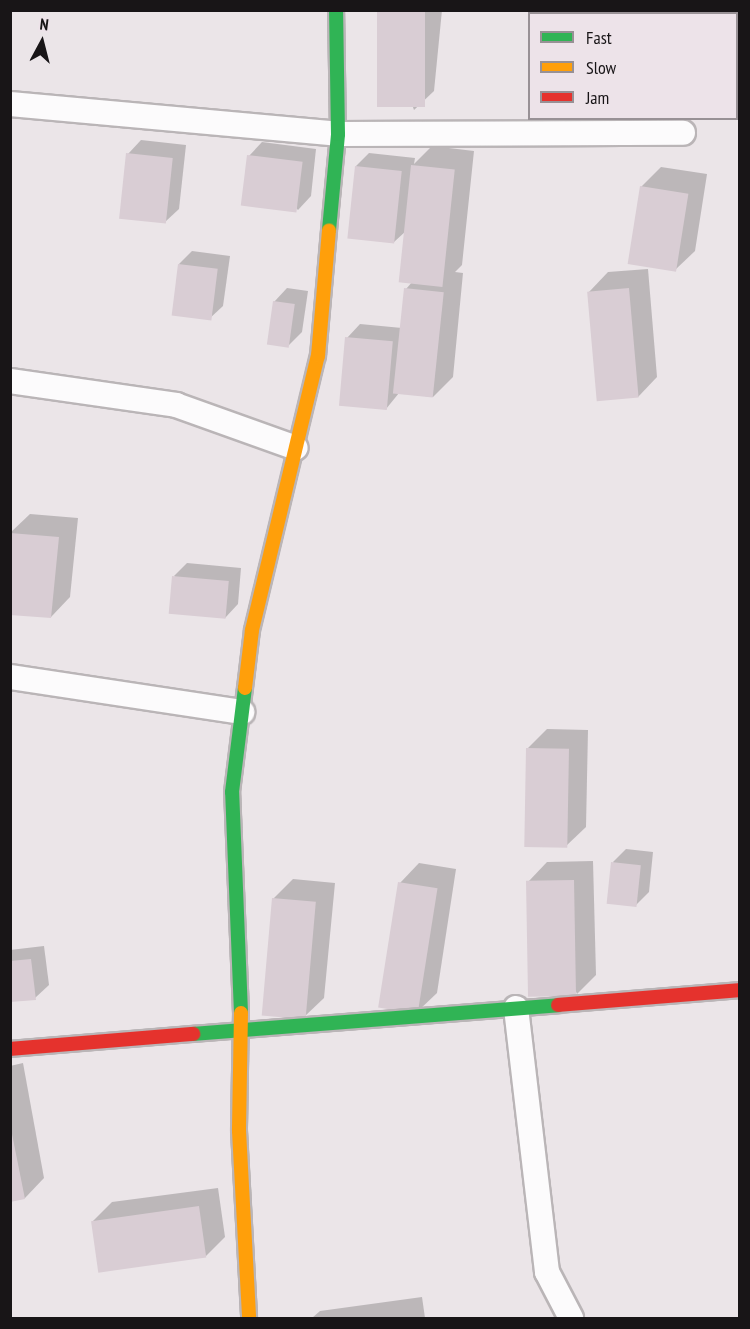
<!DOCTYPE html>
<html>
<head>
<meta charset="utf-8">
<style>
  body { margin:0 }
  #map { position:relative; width:750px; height:1329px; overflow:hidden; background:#ebe5e8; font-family:"PT Sans Narrow",sans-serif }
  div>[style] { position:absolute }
  .shadow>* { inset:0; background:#0003 }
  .building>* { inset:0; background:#d9cdd4; transform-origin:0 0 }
  .roads { filter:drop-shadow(2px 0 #bab5b7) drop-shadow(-2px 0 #bab5b7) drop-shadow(0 2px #bab5b7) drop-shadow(0 -2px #bab5b7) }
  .street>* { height:24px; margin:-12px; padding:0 12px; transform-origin:12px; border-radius:12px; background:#fcfbfc }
  .fast>* { height:14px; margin:-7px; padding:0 7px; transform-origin:7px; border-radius:7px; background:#30b455 }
  .slow>* { height:14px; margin:-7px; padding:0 7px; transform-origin:7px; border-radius:7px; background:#ff9f0a }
  .jam>* { height:14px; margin:-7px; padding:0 7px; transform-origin:7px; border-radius:7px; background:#e5322d }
  span { translate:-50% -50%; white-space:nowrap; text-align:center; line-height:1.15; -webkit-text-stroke:4.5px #ede3e9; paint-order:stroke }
  .frame { position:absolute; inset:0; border:12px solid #181517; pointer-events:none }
  .legend { position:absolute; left:528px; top:12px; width:210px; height:108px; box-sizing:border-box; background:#ede3e9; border:2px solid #989195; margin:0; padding:8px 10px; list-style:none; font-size:18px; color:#181517 }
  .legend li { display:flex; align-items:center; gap:12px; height:30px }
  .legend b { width:30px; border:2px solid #989195 }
  .north { position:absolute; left:12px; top:12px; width:60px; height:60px; -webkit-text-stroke:4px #ede3e9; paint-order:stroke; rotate:7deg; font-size:16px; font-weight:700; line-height:24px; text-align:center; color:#181517 }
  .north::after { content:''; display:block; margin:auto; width:21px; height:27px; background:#181517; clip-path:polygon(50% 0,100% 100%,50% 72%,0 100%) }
</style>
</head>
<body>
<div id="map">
  <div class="shadow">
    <div style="clip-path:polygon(379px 10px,442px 10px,434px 91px,414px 110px)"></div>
    <div style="clip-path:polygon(141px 140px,186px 145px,179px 209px,165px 222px,128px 154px)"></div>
    <div style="clip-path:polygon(262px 142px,316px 149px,311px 196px,298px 210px,249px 156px)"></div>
    <div style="clip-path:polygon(432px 146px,474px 151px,462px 265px,455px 272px,463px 273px,453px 377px,433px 397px,399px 393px,386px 409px,347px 338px,360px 324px,402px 328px,406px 289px,413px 281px,406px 231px,394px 242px,356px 166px,369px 153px,415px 158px,414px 164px)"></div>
    <div style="clip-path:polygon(661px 167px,707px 174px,695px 251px,675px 270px,641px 187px)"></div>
    <div style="clip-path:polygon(192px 251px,230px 256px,223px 306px,209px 319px,179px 264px)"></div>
    <div style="clip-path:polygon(648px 269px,657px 377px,638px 397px,589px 292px,608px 272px)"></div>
    <div style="clip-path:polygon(287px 288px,308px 291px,302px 332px,289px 345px,274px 302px)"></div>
    <div style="clip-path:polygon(30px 514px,78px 518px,70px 597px,51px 617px,10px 613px,10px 533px)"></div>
    <div style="clip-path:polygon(187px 563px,241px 568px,238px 604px,225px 618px,174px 576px)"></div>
    <div style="clip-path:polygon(547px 729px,588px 730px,586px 827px,566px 846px,528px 748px)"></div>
    <div style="clip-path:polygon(626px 849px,653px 852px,649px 892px,636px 905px,613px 862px)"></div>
    <div style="clip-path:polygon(593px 861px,596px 975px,577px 994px,528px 882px,547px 862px)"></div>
    <div style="clip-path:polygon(419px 863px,456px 869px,437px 993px,417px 1012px,400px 883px)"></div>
    <div style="clip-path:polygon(293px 879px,335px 883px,324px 998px,304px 1017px,273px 899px)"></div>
    <div style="clip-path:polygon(44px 946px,49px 985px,35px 998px,10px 1001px,10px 950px)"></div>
    <div style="clip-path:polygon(23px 1063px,44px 1178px,25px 1198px,10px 1200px,10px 1066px)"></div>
    <div style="clip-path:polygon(218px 1188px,225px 1237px,206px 1256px,92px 1222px,112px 1202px)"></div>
    <div style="clip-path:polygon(422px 1297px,425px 1318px,312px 1318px,320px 1311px)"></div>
  </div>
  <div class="building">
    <div style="left:377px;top:10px;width:48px;height:97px"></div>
    <div style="left:126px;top:153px;width:47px;height:66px;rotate:6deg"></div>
    <div style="left:247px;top:155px;width:56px;height:51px;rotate:7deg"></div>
    <div style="left:411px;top:165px;width:44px;height:118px;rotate:6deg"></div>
    <div style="left:355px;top:166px;width:47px;height:73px;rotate:6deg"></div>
    <div style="left:640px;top:186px;width:49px;height:79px;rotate:9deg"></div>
    <div style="left:178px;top:264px;width:40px;height:52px;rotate:7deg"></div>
    <div style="left:404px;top:288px;width:40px;height:106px;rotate:6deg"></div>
    <div style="left:629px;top:288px;width:110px;height:42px;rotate:85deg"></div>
    <div style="left:273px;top:301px;width:22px;height:44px;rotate:8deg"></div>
    <div style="left:345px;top:337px;width:48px;height:69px;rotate:5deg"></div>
    <div style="clip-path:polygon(10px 533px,59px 537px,51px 618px,10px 615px)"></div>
    <div style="left:172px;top:576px;width:57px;height:38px;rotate:5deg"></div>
    <div style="left:526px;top:748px;width:43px;height:99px;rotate:1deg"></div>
    <div style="left:611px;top:862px;width:30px;height:42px;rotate:6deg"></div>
    <div style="left:574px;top:880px;width:116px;height:48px;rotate:89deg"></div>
    <div style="left:398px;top:882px;width:40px;height:127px;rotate:9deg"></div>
    <div style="left:272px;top:898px;width:44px;height:118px;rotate:5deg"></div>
    <div style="clip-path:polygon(31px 959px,36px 1000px,10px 1002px,10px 961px)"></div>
    <div style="clip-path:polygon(10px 1124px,25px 1199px,10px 1202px)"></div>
    <div style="left:199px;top:1206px;width:52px;height:109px;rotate:82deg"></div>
  </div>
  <div class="roads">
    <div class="street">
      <div style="left:10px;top:104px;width:329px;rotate:5.2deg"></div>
      <div style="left:338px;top:134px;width:345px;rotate:-0.2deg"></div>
      <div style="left:10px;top:381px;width:168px;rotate:8.2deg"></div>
      <div style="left:176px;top:405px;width:127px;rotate:19.7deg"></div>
      <div style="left:10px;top:677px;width:235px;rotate:8.6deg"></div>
      <div style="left:516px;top:1008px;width:266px;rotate:83.3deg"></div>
      <div style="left:547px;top:1272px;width:52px;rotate:62.4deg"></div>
    </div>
    <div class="fast">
      <div style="left:329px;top:230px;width:96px;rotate:-84.6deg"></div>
      <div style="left:338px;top:134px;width:124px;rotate:-90.9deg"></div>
      <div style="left:241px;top:1013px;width:221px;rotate:-92.3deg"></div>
      <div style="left:232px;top:792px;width:105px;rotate:-82.9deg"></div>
      <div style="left:193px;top:1034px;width:366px;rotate:-4.5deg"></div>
    </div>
    <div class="slow">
      <div style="left:245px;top:688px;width:58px;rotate:-83.1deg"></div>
      <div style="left:252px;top:630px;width:282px;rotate:-76.5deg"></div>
      <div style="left:318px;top:356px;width:126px;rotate:-85deg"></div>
      <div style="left:241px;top:1013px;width:118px;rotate:91deg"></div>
      <div style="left:239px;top:1131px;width:187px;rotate:86.9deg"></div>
    </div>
    <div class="jam">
      <div style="left:558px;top:1005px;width:183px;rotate:-4.7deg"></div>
      <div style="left:10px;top:1049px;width:184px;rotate:-4.7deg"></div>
    </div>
  </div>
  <div class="frame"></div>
  <ul class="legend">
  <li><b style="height:8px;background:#30b455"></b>Fast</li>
  <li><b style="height:8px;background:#ff9f0a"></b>Slow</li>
  <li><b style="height:8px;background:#e5322d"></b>Jam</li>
  </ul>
  <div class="north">N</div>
</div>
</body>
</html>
